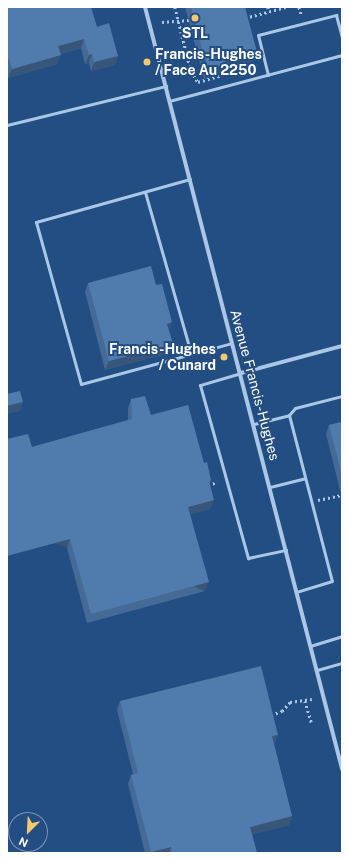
<!DOCTYPE html>
<html>
<head>
<meta charset="utf-8">
<style>
  body { margin:0 }
  #map { position:relative; width:349px; height:860px; overflow:hidden; background:#234e83; font-family:"Public Sans",sans-serif }
  div>[style] { position:absolute }
  .path>* { height:2.5px; margin-top:-1.25px; transform-origin:0; background:repeating-linear-gradient(90deg,#abc7e8 0 2px,transparent 0 5px) }
  .lane>* { height:3px; margin:-1.5px; padding:0 1.5px; transform-origin:1.5px; border-radius:1.5px; background:#abc7e8 }
  .street>* { height:4px; margin:-2px; padding:0 2px; transform-origin:2px; border-radius:2px; background:#abc7e8 }
  .wall>* { inset:0; background:#456a95 }
  .shaded-wall>* { inset:0; background:#385679; transform-origin:0 0 }
  .building>* { inset:0; background:#507bad }
  .dots>* { width:11px; height:11px; translate:-50% -50%; box-sizing:border-box; border:2px solid #234e83; border-radius:50% }
  span { translate:-50% -50%; white-space:nowrap; text-align:center; line-height:1.15; -webkit-text-stroke:4px #234e83; paint-order:stroke }
  .poi-label { font-size:14px; color:#fff; font-weight:700 }
  .left { translate:0 -50%; text-align:left }
  .right { translate:-100% -50%; text-align:right }
  .street-label { font-size:14px; color:#fff }
  .frame { position:absolute; inset:0; border:8px solid #fff; pointer-events:none }
  .north { position:absolute; left:8px; top:812px; width:40px; height:40px; box-sizing:border-box; background:#234e83; border:1px solid #7b95b5; border-radius:50%; rotate:204deg; font-size:11px; font-weight:700; line-height:16px; text-align:center; color:#fff }
  .north::after { content:''; display:block; margin:auto; width:14px; height:18px; background:#f3cb6e; clip-path:polygon(50% 0,100% 100%,50% 72%,0 100%) }
</style>
</head>
<body>
<div id="map">
  <div class="path">
    <div style="left:175px;top:7px;width:66px;rotate:76deg"></div>
    <div style="left:191px;top:71px;width:13px;rotate:58deg"></div>
    <div style="left:198px;top:82px;width:61px;rotate:-16.1deg"></div>
    <div style="left:268px;top:7px;width:4px;rotate:76deg"></div>
    <div style="left:299px;top:7px;width:9px;rotate:72deg"></div>
    <div style="left:245px;top:18px;width:42px;rotate:-15deg"></div>
    <div style="left:162px;top:22px;width:27px;rotate:-4deg"></div>
    <div style="left:208px;top:485px;width:10px;rotate:-17deg"></div>
    <div style="left:318px;top:500px;width:24px;rotate:-12deg"></div>
    <div style="left:305px;top:701px;width:24px;rotate:73deg"></div>
    <div style="left:271px;top:715px;width:12px;rotate:-20deg"></div>
    <div style="left:282px;top:711px;width:12px;rotate:-48deg"></div>
    <div style="left:290px;top:702px;width:22px;rotate:-8deg"></div>
  </div>
  <div class="lane">
    <div style="left:268px;top:75px;width:41px;rotate:-104deg"></div>
    <div style="left:258px;top:35px;width:81px;rotate:-14.4deg"></div>
    <div style="left:336px;top:15px;width:24px;rotate:75deg"></div>
    <div style="left:169px;top:101px;width:179px;rotate:-14.9deg"></div>
    <div style="left:7px;top:125px;width:164px;rotate:-13.8deg"></div>
    <div style="left:190px;top:179px;width:160px;rotate:164.4deg"></div>
    <div style="left:36px;top:222px;width:168px;rotate:74.5deg"></div>
    <div style="left:81px;top:384px;width:156px;rotate:-15.2deg"></div>
    <div style="left:145px;top:192px;width:168px;rotate:74.1deg"></div>
    <div style="left:241px;top:373px;width:43px;rotate:163.7deg"></div>
    <div style="left:200px;top:385px;width:180px;rotate:74.5deg"></div>
    <div style="left:248px;top:558px;width:39px;rotate:-12deg"></div>
    <div style="left:289px;top:415px;width:9px;rotate:-49deg"></div>
    <div style="left:295px;top:408px;width:49px;rotate:-14.3deg"></div>
    <div style="left:254px;top:424px;width:36px;rotate:-14deg"></div>
    <div style="left:289px;top:415px;width:171px;rotate:75.5deg"></div>
    <div style="left:332px;top:581px;width:37px;rotate:163deg"></div>
    <div style="left:270px;top:487px;width:36px;rotate:-14deg"></div>
    <div style="left:310px;top:646px;width:34px;rotate:-17deg"></div>
    <div style="left:317px;top:670px;width:26px;rotate:-16deg"></div>
  </div>
  <div class="street">
    <div style="left:145px;top:7px;width:787px;rotate:75.5deg"></div>
    <div style="left:241px;top:373px;width:105px;rotate:-15deg"></div>
  </div>
  <div class="wall">
    <div style="clip-path:polygon(7px 7px,97px 27px,118px 56px,115px 65px,91px 71px,89px 63px,85px 64px,81px 48px,60px 54px,57px 64px,8px 78px,7px 73px)"></div>
    <div style="clip-path:polygon(185px 7px,245px 7px,253px 61px,225px 69px,223px 74px,204px 79px)"></div>
    <div style="clip-path:polygon(88px 283px,169px 331px,173px 344px,169px 353px,105px 370px,85px 292px)"></div>
    <div style="clip-path:polygon(131px 399px,151px 415px,204px 463px,211px 480px,210px 485px,210px 509px,190px 514px,205px 591px,87px 623px,67px 548px,32px 447px,128px 420px,128px 408px)"></div>
    <div style="clip-path:polygon(342px 422px,342px 498px,326px 434px,329px 425px)"></div>
    <div style="clip-path:polygon(120px 701px,275px 744px,274px 744px,292px 816px,289px 825px,252px 834px,257px 853px,145px 853px,128px 784px,131px 775px,133px 774px,117px 710px)"></div>
  </div>
  <div class="shaded-wall">
    <div style="clip-path:polygon(84px 39px,81px 48px,55px 55px,58px 46px)"></div>
    <div style="clip-path:polygon(257px 52px,253px 61px,225px 69px,223px 74px,204px 79px,208px 70px,225px 60px)"></div>
    <div style="clip-path:polygon(92px 54px,89px 63px,85px 64px,89px 55px)"></div>
    <div style="clip-path:polygon(61px 55px,57px 64px,8px 78px,12px 69px)"></div>
    <div style="clip-path:polygon(118px 56px,115px 65px,91px 71px,94px 62px)"></div>
    <div style="clip-path:polygon(172px 322px,169px 331px,167px 324px)"></div>
    <div style="clip-path:polygon(173px 344px,169px 353px,105px 370px,109px 361px)"></div>
    <div style="clip-path:polygon(23px 402px,20px 411px,7px 414px,7px 406px)"></div>
    <div style="clip-path:polygon(214px 500px,210px 509px,185px 516px,188px 507px)"></div>
    <div style="left:70px;top:539px;width:9px;height:65px;rotate:108deg"></div>
    <div style="left:209px;top:582px;width:10px;height:122px;rotate:114deg"></div>
    <div style="clip-path:polygon(278px 735px,275px 744px,269px 745px,272px 736px)"></div>
    <div style="clip-path:polygon(292px 816px,289px 825px,247px 836px,250px 827px)"></div>
    <div style="clip-path:polygon(171px 847px,169px 853px,150px 853px,151px 852px)"></div>
  </div>
  <div class="building">
    <div style="clip-path:polygon(7px 7px,91px 7px,97px 27px,109px 23px,118px 56px,94px 62px,92px 54px,89px 55px,84px 39px,58px 46px,61px 55px,12px 69px,9px 59px,7px 59px)"></div>
    <div style="clip-path:polygon(191px 7px,245px 7px,257px 52px,225px 60px,226px 65px,208px 70px)"></div>
    <div style="clip-path:polygon(151px 266px,156px 285px,162px 284px,172px 322px,167px 324px,173px 344px,109px 361px,88px 283px)"></div>
    <div style="clip-path:polygon(20px 391px,23px 402px,7px 406px,7px 394px)"></div>
    <div style="clip-path:polygon(145px 396px,151px 415px,188px 405px,204px 463px,207px 462px,211px 480px,209px 481px,214px 500px,188px 507px,209px 582px,91px 614px,70px 539px,7px 556px,7px 439px,28px 434px,32px 447px,132px 419px,131px 399px)"></div>
    <div style="clip-path:polygon(342px 422px,342px 476px,329px 425px)"></div>
    <div style="clip-path:polygon(261px 666px,278px 735px,272px 736px,292px 816px,250px 827px,257px 853px,172px 853px,171px 847px,151px 852px,131px 775px,138px 773px,120px 701px)"></div>
  </div>
  <div class="dots">
    <div style="left:195px;top:18px;background:#f3cb6e"></div>
    <div style="left:147px;top:62px;background:#f3cb6e"></div>
    <div style="left:224px;top:357px;background:#f3cb6e"></div>
  </div>
  <div class="poi-label">
    <span style="left:195px;top:33px">STL</span>
    <span class="left" style="left:155px;top:62px">Francis-Hughes<br>/ Face Au 2250</span>
    <span class="right" style="left:216px;top:357px">Francis-Hughes<br>/ Cunard</span>
  </div>
  <div class="street-label">
    <span style="left:255px;top:385px;rotate:75deg">Avenue Francis-Hughes</span>
  </div>
  <div class="frame"></div>
  <div class="north">N</div>
</div>
</body>
</html>
